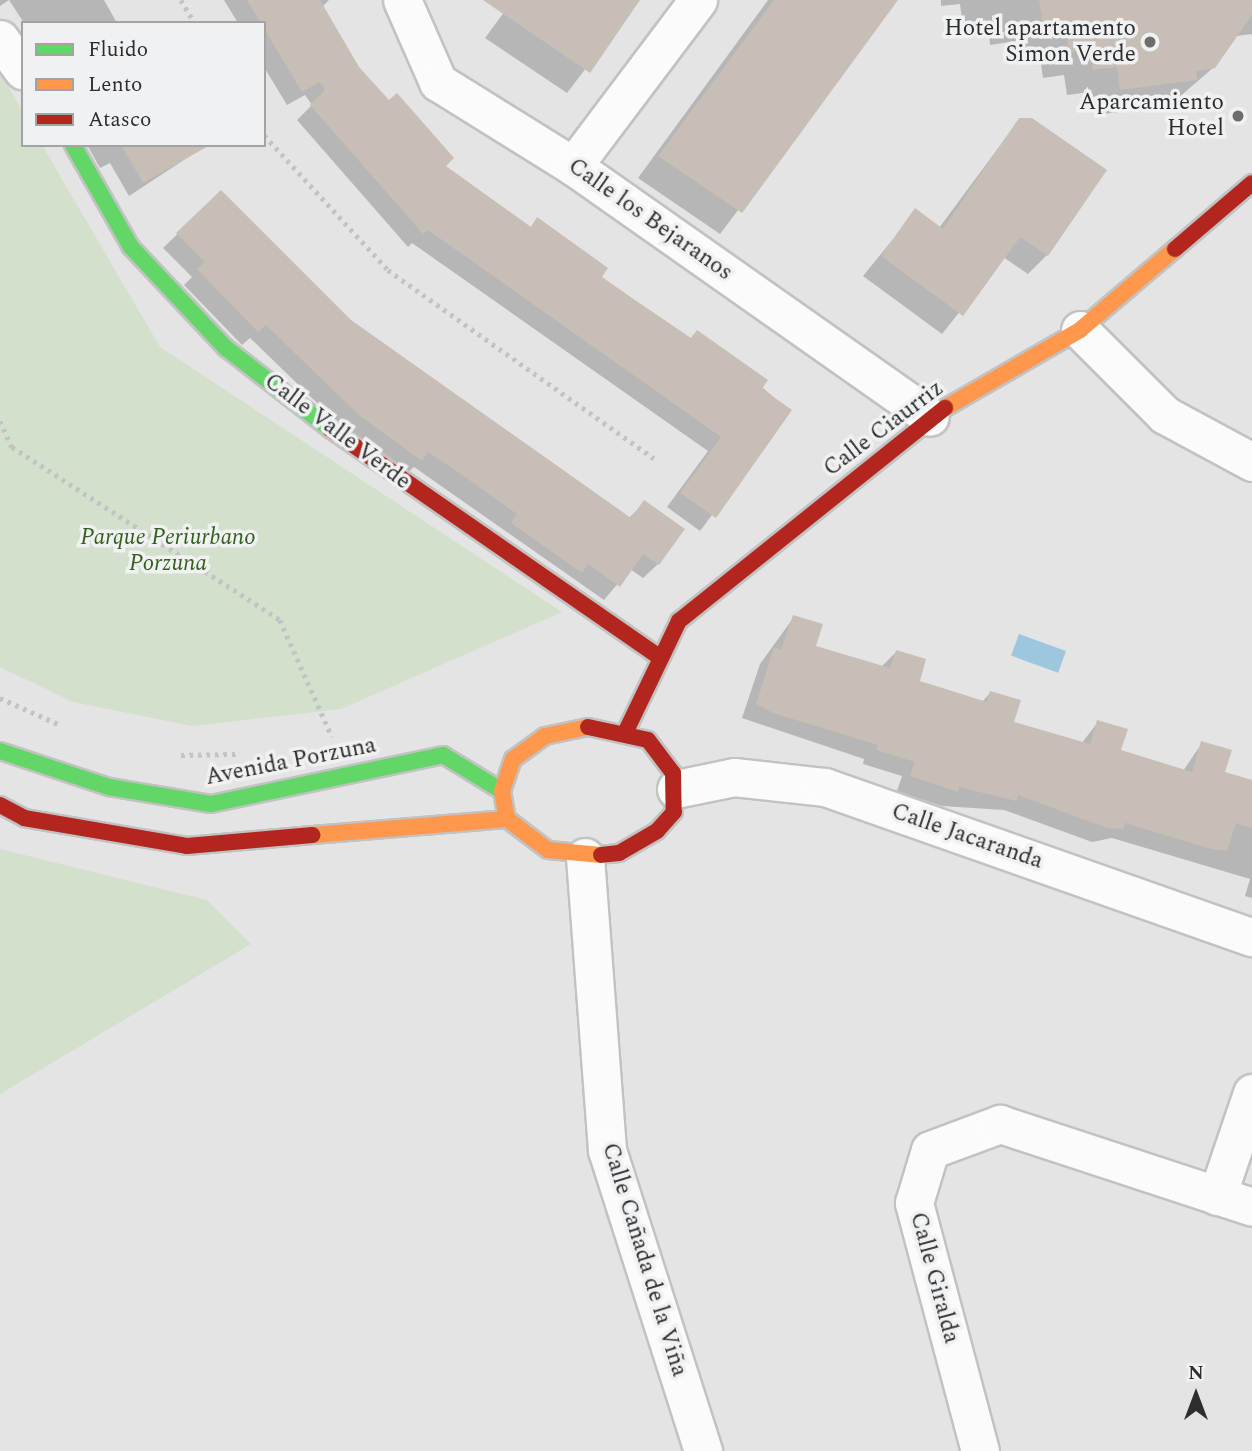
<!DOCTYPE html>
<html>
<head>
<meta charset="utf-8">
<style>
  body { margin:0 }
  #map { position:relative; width:1252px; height:1451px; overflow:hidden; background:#e4e4e4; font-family:Spectral,serif }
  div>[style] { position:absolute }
  .green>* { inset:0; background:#d2e0cc }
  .water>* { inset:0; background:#9dc7de; transform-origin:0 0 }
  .shadow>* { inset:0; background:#0003 }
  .building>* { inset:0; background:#c7beb6 }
  .path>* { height:4.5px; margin-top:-2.25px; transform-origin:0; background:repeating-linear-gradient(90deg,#c3c3c4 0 3.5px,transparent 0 8.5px) }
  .roads { filter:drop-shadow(2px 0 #c2c2c3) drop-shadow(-2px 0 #c2c2c3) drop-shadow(0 2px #c2c2c3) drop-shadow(0 -2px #c2c2c3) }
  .street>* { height:37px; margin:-18.5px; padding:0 18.5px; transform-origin:18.5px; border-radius:18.5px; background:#fbfbfb }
  .fast>* { height:16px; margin:-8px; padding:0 8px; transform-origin:8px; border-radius:8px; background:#63d668 }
  .slow>* { height:16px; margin:-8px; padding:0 8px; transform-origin:8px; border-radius:8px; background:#ff974d }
  .jam>* { height:16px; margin:-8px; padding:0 8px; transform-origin:8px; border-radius:8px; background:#b3261e }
  .dots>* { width:19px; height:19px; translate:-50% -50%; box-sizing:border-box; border:4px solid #f0f1f2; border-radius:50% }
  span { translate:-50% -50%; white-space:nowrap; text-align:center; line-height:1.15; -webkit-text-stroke:7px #f0f1f2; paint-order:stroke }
  .poi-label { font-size:23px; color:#2d2d2e }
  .right { translate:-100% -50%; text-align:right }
  .street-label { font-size:23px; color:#2d2d2e }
  .park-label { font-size:23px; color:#345e1b; font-style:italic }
  .legend { position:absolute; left:21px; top:21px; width:245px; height:126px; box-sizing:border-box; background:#f0f1f2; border:2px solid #a2a3a4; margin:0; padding:9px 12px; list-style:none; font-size:21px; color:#2d2d2e }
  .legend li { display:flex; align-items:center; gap:14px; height:35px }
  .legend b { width:35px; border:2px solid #a2a3a4 }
  .north { position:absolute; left:1161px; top:1360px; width:70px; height:70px; -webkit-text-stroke:5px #f0f1f2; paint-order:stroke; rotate:0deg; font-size:19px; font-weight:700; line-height:28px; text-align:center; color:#2d2d2e }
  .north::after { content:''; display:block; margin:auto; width:24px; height:32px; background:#2d2d2e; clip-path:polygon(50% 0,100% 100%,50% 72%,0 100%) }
</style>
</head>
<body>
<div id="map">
  <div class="green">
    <div style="clip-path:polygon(0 73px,23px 112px,23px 145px,42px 145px,160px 347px,562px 612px,341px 709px,192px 726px,73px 702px,0 667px)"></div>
    <div style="clip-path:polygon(0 849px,207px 900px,251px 944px,0 1094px)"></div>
  </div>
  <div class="water">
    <div style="left:1019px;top:634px;width:50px;height:23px;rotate:20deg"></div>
  </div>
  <div class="shadow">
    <div style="clip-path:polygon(0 0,104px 0,117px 23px,24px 23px,9px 0,0 6px)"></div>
    <div style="clip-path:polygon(224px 0,329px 0,322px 7px,358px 68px,443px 166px,530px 228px,537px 220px,600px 277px,690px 339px,697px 332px,790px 411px,700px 531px,667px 507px,708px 451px,412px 243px,408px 247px,297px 120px,312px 105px,305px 95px,287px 105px,264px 67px,264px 23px,238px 23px)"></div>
    <div style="clip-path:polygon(513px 0,638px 0,567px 93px,485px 38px)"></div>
    <div style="clip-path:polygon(768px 0,871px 0,888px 12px,720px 234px,638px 178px)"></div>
    <div style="clip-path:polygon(941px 0,1252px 0,1252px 34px,1236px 36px,1214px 67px,1169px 106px,1094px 115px,1091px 92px,1067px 95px,1064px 75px,1043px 78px,1040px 57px,1019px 60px,1016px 41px,990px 45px,988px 23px,963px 27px,960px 4px,941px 6px)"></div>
    <div style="clip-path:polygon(1019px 120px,1105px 171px,1047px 255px,1028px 274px,1003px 257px,942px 334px,863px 276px,916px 211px,939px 228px)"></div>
    <div style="clip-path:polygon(87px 145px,192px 145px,196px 152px,129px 196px,110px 163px,100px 168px)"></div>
    <div style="clip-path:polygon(221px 192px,350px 321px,629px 518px,644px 503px,658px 564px,643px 578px,630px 569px,604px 600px,414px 467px,406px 474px,345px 430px,250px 338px,242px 345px,184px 285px,192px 277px,163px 248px)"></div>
    <div style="clip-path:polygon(794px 617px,814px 647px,881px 667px,896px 652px,918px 683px,982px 702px,990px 693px,1012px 723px,1081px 744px,1098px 722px,1119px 752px,1183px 771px,1202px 743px,1223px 773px,1252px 782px,1252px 898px,1245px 896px,1250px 879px,1112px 838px,1092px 842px,1004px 810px,942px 806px,897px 791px,902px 776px,863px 764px,864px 759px,742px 718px,760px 664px)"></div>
  </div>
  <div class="building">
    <div style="clip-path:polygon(247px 0,320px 0,359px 67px,389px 100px,397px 93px,454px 158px,446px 166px,531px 227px,537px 217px,608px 268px,602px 277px,632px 298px,691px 338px,697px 330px,768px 380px,762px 389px,792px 410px,716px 518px,680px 493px,721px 437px,428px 230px,423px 234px,310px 105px,325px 90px,320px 82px,302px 92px)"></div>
    <div style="clip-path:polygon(483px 0,640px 0,590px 73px)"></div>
    <div style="clip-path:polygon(774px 0,898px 0,742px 213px,658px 156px)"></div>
    <div style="clip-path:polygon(1039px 0,1252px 0,1252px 15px,1215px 68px,1196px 71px,1197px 80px,1120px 90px,1117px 67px,1093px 70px,1090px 50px,1069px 52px,1066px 32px,1044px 34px)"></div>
    <div style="clip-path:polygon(1019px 118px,1032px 118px,1107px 170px,1048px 256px,1020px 237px,963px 316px,881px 256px,915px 208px,943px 229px)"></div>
    <div style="clip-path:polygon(121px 145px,210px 145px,143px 183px)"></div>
    <div style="clip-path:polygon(221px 190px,351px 320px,631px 518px,644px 500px,685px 529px,659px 565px,643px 554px,620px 587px,588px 564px,582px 573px,511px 523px,517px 514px,461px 474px,428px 452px,422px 461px,360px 416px,266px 325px,258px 332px,197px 269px,205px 262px,176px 233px)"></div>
    <div style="clip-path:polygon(793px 615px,823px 624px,816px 646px,890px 668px,896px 650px,926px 659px,920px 681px,987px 702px,990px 691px,1021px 700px,1014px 722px,1090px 744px,1097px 720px,1128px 729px,1121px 750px,1192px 772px,1201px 741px,1232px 750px,1225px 772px,1252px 780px,1252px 828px,1236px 823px,1227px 851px,1211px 849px,1125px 823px,1123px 829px,1107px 828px,1018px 795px,1016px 801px,959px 787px,958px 792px,910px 776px,915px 762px,876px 750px,878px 745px,773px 713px,756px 704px,774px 647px,781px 650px)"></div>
  </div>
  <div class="path">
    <div style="left:181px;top:0;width:27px;rotate:59deg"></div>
    <div style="left:264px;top:135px;width:183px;rotate:47.4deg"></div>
    <div style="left:388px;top:270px;width:326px;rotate:35.3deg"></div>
    <div style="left:0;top:421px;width:29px;rotate:65deg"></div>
    <div style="left:12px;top:447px;width:319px;rotate:32.8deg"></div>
    <div style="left:280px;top:620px;width:128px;rotate:66deg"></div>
    <div style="left:0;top:698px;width:64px;rotate:24.1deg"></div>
    <div style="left:181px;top:755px;width:57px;rotate:-1deg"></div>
  </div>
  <div class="roads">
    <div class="street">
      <div style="left:402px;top:0;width:90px;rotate:66.3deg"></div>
      <div style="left:438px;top:82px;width:159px;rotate:31.9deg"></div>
      <div style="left:573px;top:166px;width:436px;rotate:35.1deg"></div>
      <div style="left:0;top:39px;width:39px;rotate:54deg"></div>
      <div style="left:573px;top:166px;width:208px;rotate:-53deg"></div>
      <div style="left:1080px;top:330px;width:120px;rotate:45deg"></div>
      <div style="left:1165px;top:415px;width:99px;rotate:28.4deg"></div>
      <div style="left:676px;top:789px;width:59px;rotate:-11.7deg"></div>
      <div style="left:734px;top:777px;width:92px;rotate:6.3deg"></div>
      <div style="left:825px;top:787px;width:453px;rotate:19.4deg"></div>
      <div style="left:585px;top:857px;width:294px;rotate:85.7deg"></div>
      <div style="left:607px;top:1150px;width:316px;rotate:72.3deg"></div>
      <div style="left:1217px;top:1196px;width:109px;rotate:-71.2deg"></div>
      <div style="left:980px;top:1451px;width:257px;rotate:-104.9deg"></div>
      <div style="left:914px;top:1203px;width:55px;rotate:-73.2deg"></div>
      <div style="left:930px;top:1150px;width:75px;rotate:-20.4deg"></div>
      <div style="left:1000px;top:1124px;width:265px;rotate:18.2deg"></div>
    </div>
    <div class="fast">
      <div style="left:73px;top:145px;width:117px;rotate:60.4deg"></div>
      <div style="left:131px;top:247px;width:139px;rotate:46.8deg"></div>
      <div style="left:226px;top:348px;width:132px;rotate:37.9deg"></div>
      <div style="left:0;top:751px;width:115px;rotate:18.3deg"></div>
      <div style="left:109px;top:787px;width:103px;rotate:9.5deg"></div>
      <div style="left:211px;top:804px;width:237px;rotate:-11.9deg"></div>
      <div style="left:443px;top:755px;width:69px;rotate:31.4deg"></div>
    </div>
    <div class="slow">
      <div style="left:945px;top:408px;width:156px;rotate:-30deg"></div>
      <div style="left:1080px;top:330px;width:125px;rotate:-40.5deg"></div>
      <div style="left:588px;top:727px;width:44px;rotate:168.2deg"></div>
      <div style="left:545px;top:736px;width:39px;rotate:144deg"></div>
      <div style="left:513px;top:759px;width:34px;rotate:109deg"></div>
      <div style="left:502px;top:791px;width:28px;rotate:80deg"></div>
      <div style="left:507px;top:819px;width:51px;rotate:37.1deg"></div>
      <div style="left:548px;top:850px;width:53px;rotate:5.4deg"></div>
      <div style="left:313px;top:835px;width:195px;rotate:-4.7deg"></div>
    </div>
    <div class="jam">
      <div style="left:1175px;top:249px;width:101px;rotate:-40.6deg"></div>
      <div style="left:330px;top:429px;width:402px;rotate:34.7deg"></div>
      <div style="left:588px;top:727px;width:61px;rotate:12.2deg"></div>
      <div style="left:648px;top:740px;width:41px;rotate:52.9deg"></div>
      <div style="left:673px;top:773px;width:39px;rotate:89deg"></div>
      <div style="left:674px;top:812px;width:25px;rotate:132deg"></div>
      <div style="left:657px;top:831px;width:44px;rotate:149.9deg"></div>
      <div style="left:619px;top:853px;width:18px;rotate:174deg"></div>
      <div style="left:626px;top:731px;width:122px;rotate:-64.3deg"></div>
      <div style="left:679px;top:621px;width:341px;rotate:-38.7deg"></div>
      <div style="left:0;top:805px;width:27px;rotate:28deg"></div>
      <div style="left:24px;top:818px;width:165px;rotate:9.7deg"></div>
      <div style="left:187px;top:846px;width:126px;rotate:-5deg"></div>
    </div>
  </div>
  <div class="dots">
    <div style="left:1150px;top:42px;background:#6d6d6e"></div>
    <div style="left:1238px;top:116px;background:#6d6d6e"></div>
  </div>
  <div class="poi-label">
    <span class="right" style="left:1136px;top:42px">Hotel apartamento<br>Simon Verde</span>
    <span class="right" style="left:1224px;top:116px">Aparcamiento<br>Hotel</span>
  </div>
  <div class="street-label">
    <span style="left:650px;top:220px;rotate:35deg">Calle los Bejaranos</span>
    <span style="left:884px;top:429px;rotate:-37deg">Calle Ciaurriz</span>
    <span style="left:337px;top:432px;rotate:37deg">Calle Valle Verde</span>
    <span style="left:291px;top:762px;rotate:-11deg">Avenida Porzuna</span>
    <span style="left:967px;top:837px;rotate:19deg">Calle Jacaranda</span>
    <span style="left:644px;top:1260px;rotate:73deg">Calle Cañada de la Viña</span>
    <span style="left:934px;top:1278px;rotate:75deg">Calle Giralda</span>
  </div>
  <div class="park-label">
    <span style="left:168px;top:551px">Parque Periurbano<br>Porzuna</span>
  </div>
  <ul class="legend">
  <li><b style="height:9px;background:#63d668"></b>Fluido</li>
  <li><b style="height:9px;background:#ff974d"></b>Lento</li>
  <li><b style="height:9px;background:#b3261e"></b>Atasco</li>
  </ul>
  <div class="north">N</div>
</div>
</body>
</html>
